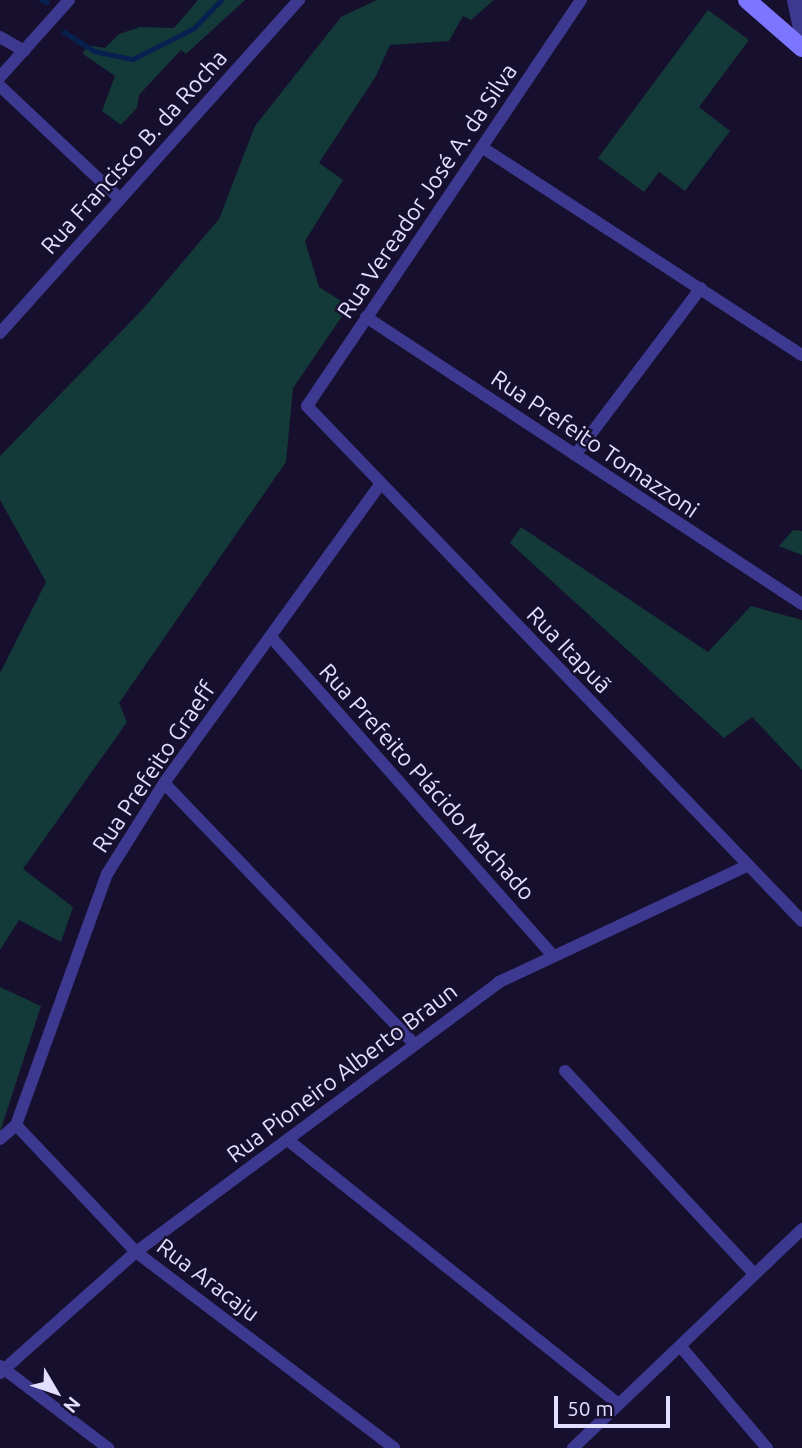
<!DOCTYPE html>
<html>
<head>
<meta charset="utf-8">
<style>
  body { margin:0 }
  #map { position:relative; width:802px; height:1448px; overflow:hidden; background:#16102e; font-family:Ubuntu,sans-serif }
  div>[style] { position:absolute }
  .green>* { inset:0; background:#133938 }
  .stream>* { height:4.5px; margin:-2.25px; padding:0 2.25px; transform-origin:2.25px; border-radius:2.25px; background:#082050 }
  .minor>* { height:12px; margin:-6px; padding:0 6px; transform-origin:6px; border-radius:6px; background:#3e3990 }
  .tertiary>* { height:16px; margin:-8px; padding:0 8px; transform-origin:8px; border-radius:8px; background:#3e3990 }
  .secondary>* { height:18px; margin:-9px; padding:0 9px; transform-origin:9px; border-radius:9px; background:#7b75ff }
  span { translate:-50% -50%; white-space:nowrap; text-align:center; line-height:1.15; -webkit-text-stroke:5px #16102e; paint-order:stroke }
  .street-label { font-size:23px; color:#e2deff }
  .north { position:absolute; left:21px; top:1357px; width:70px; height:70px; -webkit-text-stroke:5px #16102e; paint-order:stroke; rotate:129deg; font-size:19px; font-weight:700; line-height:28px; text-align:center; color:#e2deff }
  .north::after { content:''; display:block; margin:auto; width:24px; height:32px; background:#e2deff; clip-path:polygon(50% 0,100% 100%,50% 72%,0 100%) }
  .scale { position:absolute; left:554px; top:1396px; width:116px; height:32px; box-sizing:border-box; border:4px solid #e2deff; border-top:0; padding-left:9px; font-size:21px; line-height:24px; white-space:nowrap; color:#e2deff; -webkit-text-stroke:5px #16102e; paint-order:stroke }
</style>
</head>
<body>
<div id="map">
  <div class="green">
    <div style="clip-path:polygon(198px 0,245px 0,186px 54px,181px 50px,139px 95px,137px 108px,121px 125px,102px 111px,115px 76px,83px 54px,87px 45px,105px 48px,119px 34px,140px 27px,174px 28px)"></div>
    <div style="clip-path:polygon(377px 0,494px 0,471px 20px,463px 16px,449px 41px,390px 45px,376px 76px,319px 163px,343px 180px,305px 241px,319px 287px,349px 306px,293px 388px,286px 462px,119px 703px,127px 722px,23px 869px,73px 907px,61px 942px,19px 920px,0 950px,0 673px,46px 582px,0 500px,0 456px,143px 309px,219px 219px,255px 126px,341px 17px)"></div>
    <div style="clip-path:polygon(708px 10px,749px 40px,699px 107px,730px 131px,685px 191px,659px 172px,644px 192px,598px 158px)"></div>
    <div style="clip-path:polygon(521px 527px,708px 652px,751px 606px,802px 620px,802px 770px,752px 717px,724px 738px,510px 543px)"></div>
    <div style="clip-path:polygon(793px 530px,802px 531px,802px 555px,779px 546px)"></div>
    <div style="clip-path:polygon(0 987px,41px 1006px,0 1132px)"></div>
  </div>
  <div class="stream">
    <div style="left:42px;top:0;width:5px;rotate:22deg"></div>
    <div style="left:64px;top:32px;width:36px;rotate:32deg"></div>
    <div style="left:94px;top:51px;width:40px;rotate:12deg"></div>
    <div style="left:133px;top:59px;width:68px;rotate:-26.9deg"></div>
    <div style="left:194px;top:28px;width:39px;rotate:-46deg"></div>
  </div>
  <div class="minor">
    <div style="left:581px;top:0;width:490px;rotate:124deg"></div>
    <div style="left:307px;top:406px;width:714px;rotate:46.13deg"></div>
    <div style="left:0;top:37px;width:28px;rotate:30deg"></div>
    <div style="left:0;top:77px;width:103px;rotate:-48.1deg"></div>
    <div style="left:0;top:86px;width:165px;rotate:43.3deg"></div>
    <div style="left:483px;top:148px;width:380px;rotate:33deg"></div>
    <div style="left:366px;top:317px;width:522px;rotate:33.36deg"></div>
    <div style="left:0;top:333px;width:448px;rotate:-48.1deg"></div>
    <div style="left:575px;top:455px;width:209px;rotate:-53deg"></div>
    <div style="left:271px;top:637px;width:424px;rotate:48.5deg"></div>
    <div style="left:164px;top:783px;width:359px;rotate:46.2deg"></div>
    <div style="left:565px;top:1071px;width:277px;rotate:47deg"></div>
    <div style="left:16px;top:1125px;width:175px;rotate:46.6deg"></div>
    <div style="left:136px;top:1252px;width:324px;rotate:37.2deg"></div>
    <div style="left:0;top:1139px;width:21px;rotate:-41deg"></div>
    <div style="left:16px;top:1125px;width:267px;rotate:-70.1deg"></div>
    <div style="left:107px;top:874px;width:107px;rotate:-57.9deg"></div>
    <div style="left:164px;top:783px;width:370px;rotate:-54.1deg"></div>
    <div style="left:289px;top:1141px;width:421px;rotate:38.6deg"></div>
    <div style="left:681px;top:1347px;width:133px;rotate:49.6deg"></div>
    <div style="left:0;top:1366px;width:136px;rotate:37.2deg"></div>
    <div style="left:0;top:1373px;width:182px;rotate:-41.7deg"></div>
    <div style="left:136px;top:1252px;width:452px;rotate:-36.6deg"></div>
    <div style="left:499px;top:982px;width:274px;rotate:-25.1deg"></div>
    <div style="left:573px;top:1448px;width:317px;rotate:-43.7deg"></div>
  </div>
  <div class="tertiary">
    <div style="left:795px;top:0;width:33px;rotate:78deg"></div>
  </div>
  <div class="secondary">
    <div style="left:747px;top:0;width:73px;rotate:41.1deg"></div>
  </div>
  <div class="street-label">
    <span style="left:134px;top:152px;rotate:-48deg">Rua Francisco B. da Rocha</span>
    <span style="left:427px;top:191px;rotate:-56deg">Rua Vereador José A. da Silva</span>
    <span style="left:595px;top:444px;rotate:34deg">Rua Prefeito Tomazzoni</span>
    <span style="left:569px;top:650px;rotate:46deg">Rua Itapuã</span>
    <span style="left:154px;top:767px;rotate:-56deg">Rua Prefeito Graeff</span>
    <span style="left:427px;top:782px;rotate:48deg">Rua Prefeito Plácido Machado</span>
    <span style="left:342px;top:1073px;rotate:-37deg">Rua Pioneiro Alberto Braun</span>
    <span style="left:208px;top:1280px;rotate:37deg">Rua Aracaju</span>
  </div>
  <div class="north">N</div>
  <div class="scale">50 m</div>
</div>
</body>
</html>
